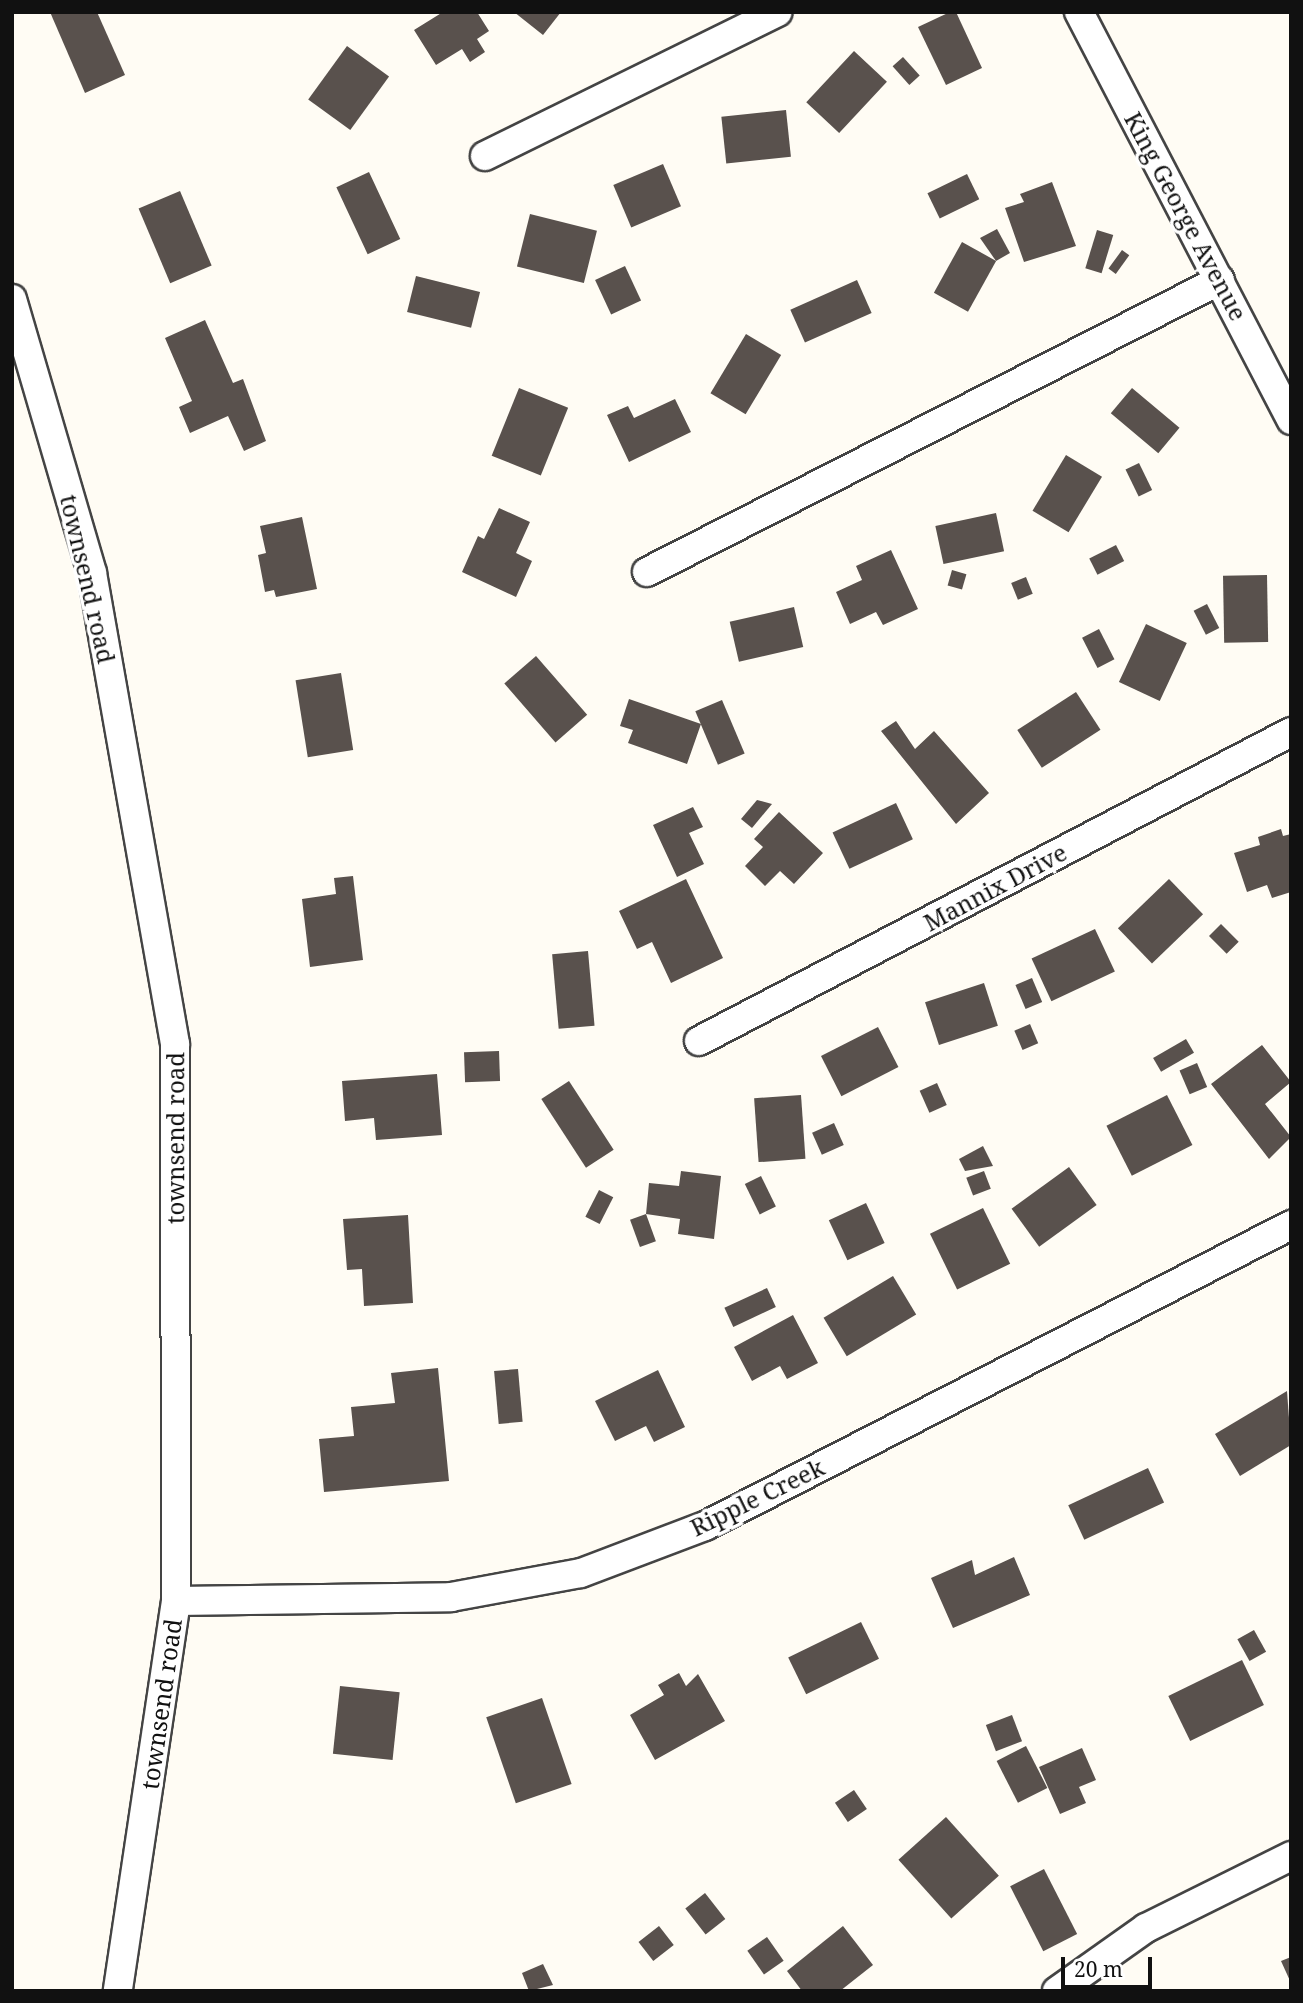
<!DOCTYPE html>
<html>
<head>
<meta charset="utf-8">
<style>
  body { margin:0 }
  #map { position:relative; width:1303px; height:2003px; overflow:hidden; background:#fffcf4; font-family:"Noto Serif",serif }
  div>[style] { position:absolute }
  .building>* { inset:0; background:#59514d; transform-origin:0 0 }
  .roads { filter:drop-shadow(2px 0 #444) drop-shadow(-2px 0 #444) drop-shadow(0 2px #444) drop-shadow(0 -2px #444) }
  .street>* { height:28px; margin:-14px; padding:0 14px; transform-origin:14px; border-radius:14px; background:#fff }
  span { translate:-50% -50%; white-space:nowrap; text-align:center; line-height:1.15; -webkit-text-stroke:7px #fff; paint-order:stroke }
  .street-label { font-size:24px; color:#111 }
  .frame { position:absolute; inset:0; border:14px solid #111; pointer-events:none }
  .scale { position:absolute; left:1061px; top:1957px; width:91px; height:32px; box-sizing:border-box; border:4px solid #111; border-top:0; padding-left:9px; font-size:21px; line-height:24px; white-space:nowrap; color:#111; -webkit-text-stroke:5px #fff; paint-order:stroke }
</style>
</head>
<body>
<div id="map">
  <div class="building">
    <div style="clip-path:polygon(50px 12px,97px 12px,125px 75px,85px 93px)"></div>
    <div style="clip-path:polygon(443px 12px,477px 12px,489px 31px,477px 39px,485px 52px,470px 62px,462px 49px,436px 65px,414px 30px)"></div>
    <div style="clip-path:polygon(514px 12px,561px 12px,543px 35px)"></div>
    <div style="clip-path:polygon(950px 12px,956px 12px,982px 68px,946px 85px,918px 27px)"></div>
    <div style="left:347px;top:46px;width:52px;height:66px;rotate:36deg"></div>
    <div style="left:854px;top:51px;width:45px;height:70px;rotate:43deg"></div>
    <div style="left:903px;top:57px;width:25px;height:14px;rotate:48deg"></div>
    <div style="left:786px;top:110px;width:47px;height:65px;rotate:84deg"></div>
    <div style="left:663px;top:164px;width:46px;height:54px;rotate:67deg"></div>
    <div style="left:369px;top:172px;width:74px;height:36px;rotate:65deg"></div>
    <div style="left:967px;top:174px;width:28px;height:44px;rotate:64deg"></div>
    <div style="clip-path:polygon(1052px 182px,1076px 246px,1024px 262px,1005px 208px,1024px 202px,1020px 194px)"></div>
    <div style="left:180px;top:191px;width:81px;height:45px;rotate:67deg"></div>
    <div style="left:530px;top:214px;width:69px;height:54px;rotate:14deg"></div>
    <div style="clip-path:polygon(997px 229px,1010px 253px,996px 261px,980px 238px)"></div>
    <div style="left:1097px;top:230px;width:17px;height:40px;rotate:17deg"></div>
    <div style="left:962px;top:242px;width:39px;height:58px;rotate:29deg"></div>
    <div style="left:1122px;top:250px;width:9px;height:23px;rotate:36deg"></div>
    <div style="left:625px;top:266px;width:38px;height:33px;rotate:65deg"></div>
    <div style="left:416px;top:276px;width:66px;height:37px;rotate:14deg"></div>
    <div style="left:857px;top:280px;width:36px;height:73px;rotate:66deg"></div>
    <div style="clip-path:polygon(205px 320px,233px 383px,243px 379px,266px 441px,244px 451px,228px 416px,190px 433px,179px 407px,192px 401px,165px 338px)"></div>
    <div style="left:746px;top:334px;width:41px;height:69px;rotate:31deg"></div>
    <div style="left:519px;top:388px;width:53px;height:73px;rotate:22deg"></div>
    <div style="left:1132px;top:388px;width:62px;height:33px;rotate:40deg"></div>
    <div style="clip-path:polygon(675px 399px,691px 432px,629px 462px,607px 415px,628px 406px,634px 418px)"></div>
    <div style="left:1066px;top:455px;width:42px;height:65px;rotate:31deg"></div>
    <div style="left:1139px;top:463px;width:30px;height:15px;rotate:64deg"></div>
    <div style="clip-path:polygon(499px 508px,530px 522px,516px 553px,532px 561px,516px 597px,462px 572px,478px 536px,484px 539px)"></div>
    <div style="left:996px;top:513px;width:39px;height:62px;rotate:78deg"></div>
    <div style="clip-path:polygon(302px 517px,317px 589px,276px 597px,274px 590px,265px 592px,258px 555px,266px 553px,260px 526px)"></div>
    <div style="left:1116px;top:545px;width:18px;height:30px;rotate:63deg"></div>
    <div style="clip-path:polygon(891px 550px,918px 609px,883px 625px,876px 612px,850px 624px,836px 592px,862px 580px,856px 566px)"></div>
    <div style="left:952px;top:570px;width:15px;height:16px;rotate:16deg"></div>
    <div style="left:1267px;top:575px;width:67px;height:44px;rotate:89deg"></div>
    <div style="left:1026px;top:577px;width:18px;height:16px;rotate:68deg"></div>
    <div style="left:1207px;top:604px;width:27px;height:15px;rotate:63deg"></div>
    <div style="left:794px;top:607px;width:41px;height:66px;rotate:77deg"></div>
    <div style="left:1146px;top:624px;width:45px;height:64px;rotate:25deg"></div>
    <div style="left:1099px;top:629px;width:34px;height:19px;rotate:63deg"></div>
    <div style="left:536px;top:656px;width:78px;height:42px;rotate:49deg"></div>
    <div style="left:341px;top:673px;width:78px;height:46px;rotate:81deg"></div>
    <div style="left:1076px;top:692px;width:45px;height:70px;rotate:57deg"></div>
    <div style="clip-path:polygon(629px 699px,701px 724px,687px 764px,628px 743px,633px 730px,620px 726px)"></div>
    <div style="left:722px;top:700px;width:58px;height:29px;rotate:67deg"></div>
    <div style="clip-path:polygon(896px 721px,915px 749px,934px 731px,989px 793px,956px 824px,881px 731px)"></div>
    <div style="clip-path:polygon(757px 800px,772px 804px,752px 828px,741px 819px)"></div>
    <div style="left:896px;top:803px;width:40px;height:70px;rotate:65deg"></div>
    <div style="clip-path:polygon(693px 807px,703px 827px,689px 833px,704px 864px,677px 877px,653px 825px)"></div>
    <div style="clip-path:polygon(779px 812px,823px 853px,794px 884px,780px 871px,765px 886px,745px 866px,763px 847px,754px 839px)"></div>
    <div style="clip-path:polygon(1281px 829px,1283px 836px,1291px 834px,1291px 892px,1272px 898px,1267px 885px,1247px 892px,1234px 853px,1260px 845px,1258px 837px)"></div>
    <div style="clip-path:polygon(353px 876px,363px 960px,310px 967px,302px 899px,336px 894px,334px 878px)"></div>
    <div style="clip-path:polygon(686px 879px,723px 958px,671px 983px,652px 942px,637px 949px,619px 911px)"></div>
    <div style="left:1169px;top:879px;width:49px;height:71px;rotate:46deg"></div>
    <div style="left:1221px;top:924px;width:25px;height:17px;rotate:45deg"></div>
    <div style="left:1095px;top:929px;width:47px;height:70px;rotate:65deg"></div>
    <div style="left:588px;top:951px;width:75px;height:36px;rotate:85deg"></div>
    <div style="left:1032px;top:978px;width:26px;height:18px;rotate:67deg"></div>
    <div style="left:984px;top:983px;width:45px;height:62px;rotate:72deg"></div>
    <div style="left:1030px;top:1024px;width:21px;height:17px;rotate:67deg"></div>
    <div style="left:878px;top:1027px;width:45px;height:64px;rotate:63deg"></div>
    <div style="left:1186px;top:1039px;width:16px;height:38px;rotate:60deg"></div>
    <div style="clip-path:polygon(1262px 1045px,1291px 1082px,1265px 1104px,1291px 1137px,1269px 1159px,1211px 1084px)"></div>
    <div style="left:499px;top:1051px;width:30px;height:35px;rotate:88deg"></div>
    <div style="left:1197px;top:1063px;width:26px;height:19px;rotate:67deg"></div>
    <div style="clip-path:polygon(437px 1074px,442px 1135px,376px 1140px,374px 1118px,345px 1121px,342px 1081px)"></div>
    <div style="left:569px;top:1081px;width:82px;height:33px;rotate:57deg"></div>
    <div style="left:937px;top:1083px;width:24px;height:19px;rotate:66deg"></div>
    <div style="left:801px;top:1095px;width:64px;height:47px;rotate:86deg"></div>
    <div style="left:1167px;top:1095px;width:56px;height:68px;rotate:63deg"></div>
    <div style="left:834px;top:1123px;width:24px;height:24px;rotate:66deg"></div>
    <div style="clip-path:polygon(983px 1146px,993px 1166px,965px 1171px,959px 1159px)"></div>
    <div style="left:1069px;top:1167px;width:47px;height:71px;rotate:54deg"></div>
    <div style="clip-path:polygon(681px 1171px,721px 1176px,714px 1239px,678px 1234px,680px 1219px,646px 1214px,649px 1183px,679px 1186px)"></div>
    <div style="left:984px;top:1171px;width:19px;height:19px;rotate:69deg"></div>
    <div style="left:761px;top:1176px;width:34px;height:18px;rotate:64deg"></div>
    <div style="left:599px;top:1190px;width:16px;height:30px;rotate:27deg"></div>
    <div style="left:866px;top:1203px;width:44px;height:41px;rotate:65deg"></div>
    <div style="left:983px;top:1208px;width:62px;height:59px;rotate:64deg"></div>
    <div style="left:646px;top:1214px;width:29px;height:17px;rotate:70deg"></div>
    <div style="clip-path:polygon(408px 1215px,413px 1303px,364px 1306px,362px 1269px,347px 1270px,343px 1219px)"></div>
    <div style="left:893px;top:1276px;width:45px;height:81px;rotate:59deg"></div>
    <div style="left:767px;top:1288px;width:21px;height:47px;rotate:65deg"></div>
    <div style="clip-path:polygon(793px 1315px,818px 1363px,787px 1379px,780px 1366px,752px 1381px,734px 1347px)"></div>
    <div style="clip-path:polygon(438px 1368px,449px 1481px,324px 1492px,319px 1439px,354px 1436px,351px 1407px,395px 1403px,391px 1373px)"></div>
    <div style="left:518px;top:1369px;width:53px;height:24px;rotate:85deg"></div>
    <div style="clip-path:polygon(658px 1370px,685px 1427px,654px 1442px,646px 1426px,615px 1441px,595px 1401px)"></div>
    <div style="clip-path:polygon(1287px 1391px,1291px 1445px,1240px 1476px,1215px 1434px)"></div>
    <div style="left:1148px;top:1468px;width:38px;height:88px;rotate:65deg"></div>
    <div style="clip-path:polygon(1014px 1557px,1030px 1595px,953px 1628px,931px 1578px,972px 1560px,975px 1575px)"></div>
    <div style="left:861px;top:1622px;width:41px;height:81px;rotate:64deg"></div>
    <div style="left:1254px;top:1630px;width:25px;height:19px;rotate:61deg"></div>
    <div style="left:1242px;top:1660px;width:50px;height:82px;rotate:64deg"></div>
    <div style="clip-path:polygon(679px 1673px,686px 1686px,698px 1674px,725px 1721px,655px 1760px,630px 1715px,664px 1695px,658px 1685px)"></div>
    <div style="left:340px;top:1686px;width:60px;height:68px;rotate:6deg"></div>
    <div style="left:542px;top:1698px;width:91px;height:59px;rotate:71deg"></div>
    <div style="left:1012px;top:1715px;width:28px;height:28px;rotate:69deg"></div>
    <div style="left:1026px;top:1746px;width:47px;height:33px;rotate:63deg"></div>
    <div style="clip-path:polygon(1082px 1748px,1096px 1780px,1079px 1787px,1086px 1803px,1060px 1814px,1039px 1767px)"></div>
    <div style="left:854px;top:1790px;width:23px;height:23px;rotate:56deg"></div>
    <div style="left:946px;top:1817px;width:79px;height:64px;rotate:48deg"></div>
    <div style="left:1044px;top:1869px;width:73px;height:38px;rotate:63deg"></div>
    <div style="left:705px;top:1893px;width:33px;height:25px;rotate:52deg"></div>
    <div style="left:659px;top:1926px;width:24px;height:26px;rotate:52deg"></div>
    <div style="clip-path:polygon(843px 1926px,873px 1965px,840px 1991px,802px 1991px,787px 1971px)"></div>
    <div style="left:767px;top:1937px;width:29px;height:24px;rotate:55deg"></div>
    <div style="clip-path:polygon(1291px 1957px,1291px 1983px,1281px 1961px)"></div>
    <div style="clip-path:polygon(543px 1964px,553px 1985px,529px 1991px,522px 1973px)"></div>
  </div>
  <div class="roads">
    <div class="street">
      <div style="left:1079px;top:12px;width:460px;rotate:62.5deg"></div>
      <div style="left:485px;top:156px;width:326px;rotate:-26.2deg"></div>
      <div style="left:12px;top:299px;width:285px;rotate:73.7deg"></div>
      <div style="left:92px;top:573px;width:478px;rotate:80deg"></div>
      <div style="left:175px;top:1044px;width:557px;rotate:89.9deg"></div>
      <div style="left:176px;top:1601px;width:394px;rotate:98.5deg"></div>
      <div style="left:647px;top:572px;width:643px;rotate:-27deg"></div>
      <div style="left:699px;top:1041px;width:668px;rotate:-27.56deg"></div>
      <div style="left:176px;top:1601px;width:275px;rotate:-0.8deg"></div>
      <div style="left:451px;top:1597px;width:132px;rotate:-10.5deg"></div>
      <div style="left:581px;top:1573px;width:133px;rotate:-20.8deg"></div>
      <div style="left:705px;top:1526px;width:659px;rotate:-27.19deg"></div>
      <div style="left:1057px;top:1991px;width:109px;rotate:-35.3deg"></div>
      <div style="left:1146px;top:1928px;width:162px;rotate:-26.4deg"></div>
    </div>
  </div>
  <div class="street-label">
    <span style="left:1186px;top:216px;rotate:62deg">King George Avenue</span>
    <span style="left:88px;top:579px;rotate:77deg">townsend road</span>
    <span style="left:995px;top:887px;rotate:-28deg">Mannix Drive</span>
    <span style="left:175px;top:1138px;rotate:-90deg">townsend road</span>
    <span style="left:757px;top:1497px;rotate:-26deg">Ripple Creek</span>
    <span style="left:161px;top:1704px;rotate:-82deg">townsend road</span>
  </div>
  <div class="frame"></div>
  <div class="scale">20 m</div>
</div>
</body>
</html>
